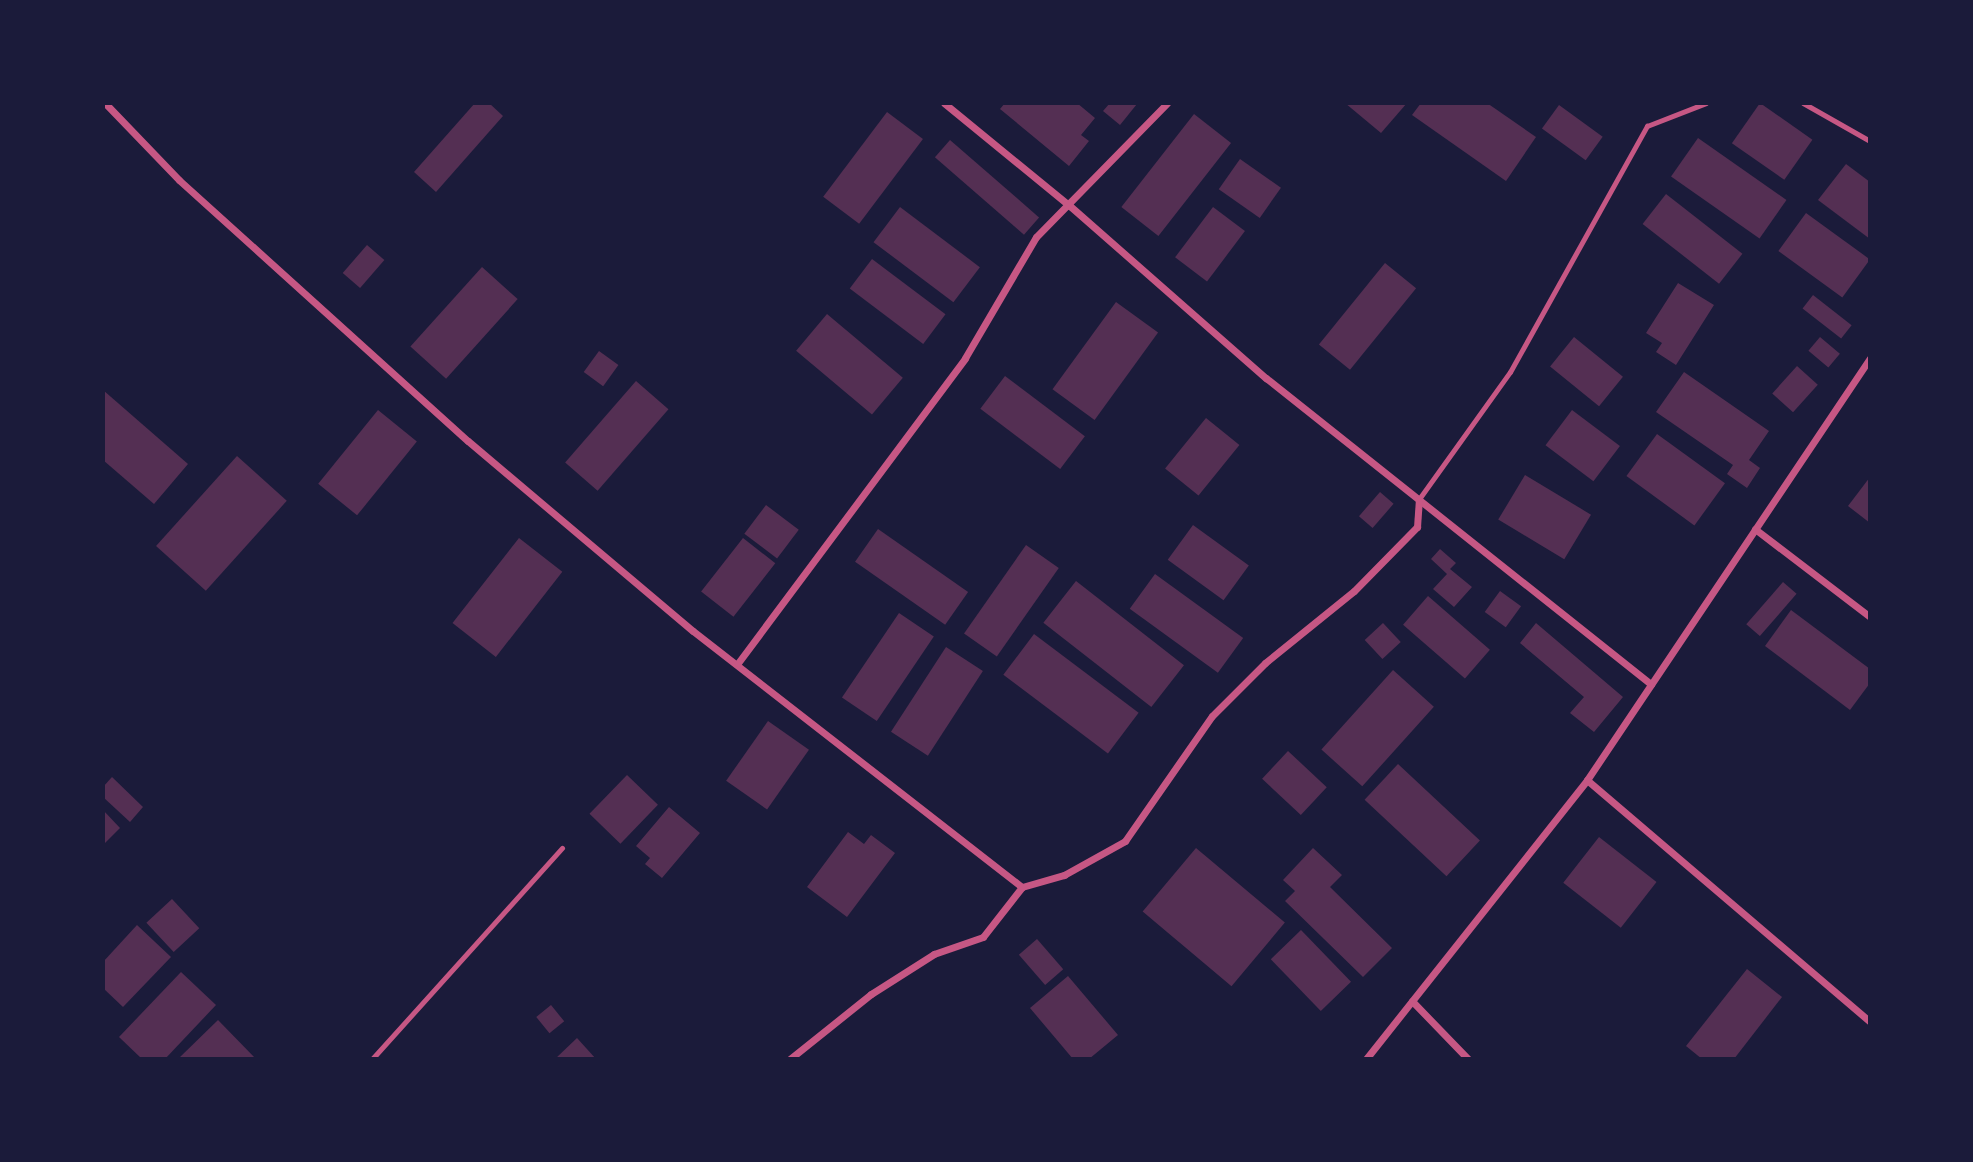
<!DOCTYPE html>
<html>
<head>
<meta charset="utf-8">
<style>
  body { margin:0 }
  #map { position:relative; width:1973px; height:1162px; overflow:hidden; background:#1b1b3a; font-family:Bitter,serif }
  div>[style] { position:absolute }
  .building>* { inset:0; background:#542f53; transform-origin:0 0 }
  .service>* { height:5px; margin:-2.5px; padding:0 2.5px; transform-origin:2.5px; border-radius:2.5px; background:#c65784 }
  .minor>* { height:7px; margin:-3.5px; padding:0 3.5px; transform-origin:3.5px; border-radius:3.5px; background:#c65784 }
  span { translate:-50% -50%; white-space:nowrap; text-align:center; line-height:1.15; -webkit-text-stroke:5px #1b1b3a; paint-order:stroke }
  .frame { position:absolute; inset:0; border:105px solid #1b1b3a; pointer-events:none }
</style>
</head>
<body>
<div id="map">
  <div class="building">
    <div style="clip-path:polygon(475px 103px,489px 103px,503px 116px,436px 192px,414px 172px)"></div>
    <div style="clip-path:polygon(1005px 103px,1077px 103px,1095px 118px,1081px 135px,1089px 141px,1069px 166px,1000px 109px)"></div>
    <div style="clip-path:polygon(1110px 103px,1136px 103px,1137px 104px,1120px 125px,1103px 111px)"></div>
    <div style="clip-path:polygon(1345px 103px,1407px 103px,1381px 133px)"></div>
    <div style="clip-path:polygon(1421px 103px,1487px 103px,1536px 137px,1506px 181px,1412px 115px)"></div>
    <div style="left:1760px;top:103px;width:64px;height:49px;rotate:35deg"></div>
    <div style="left:1559px;top:105px;width:54px;height:29px;rotate:36deg"></div>
    <div style="left:887px;top:112px;width:45px;height:106px;rotate:37deg"></div>
    <div style="left:1194px;top:114px;width:47px;height:118px;rotate:38deg"></div>
    <div style="left:1698px;top:138px;width:108px;height:47px;rotate:35deg"></div>
    <div style="left:950px;top:140px;width:118px;height:23px;rotate:41deg"></div>
    <div style="left:1240px;top:159px;width:50px;height:37px;rotate:35deg"></div>
    <div style="clip-path:polygon(1846px 164px,1870px 182px,1870px 239px,1818px 200px)"></div>
    <div style="left:1666px;top:194px;width:97px;height:38px;rotate:38deg"></div>
    <div style="left:900px;top:207px;width:100px;height:44px;rotate:37deg"></div>
    <div style="left:1213px;top:207px;width:40px;height:63px;rotate:37deg"></div>
    <div style="left:1806px;top:213px;width:79px;height:47px;rotate:36deg"></div>
    <div style="left:367px;top:245px;width:23px;height:37px;rotate:41deg"></div>
    <div style="left:872px;top:259px;width:92px;height:37px;rotate:37deg"></div>
    <div style="left:1385px;top:263px;width:40px;height:105px;rotate:39deg"></div>
    <div style="left:482px;top:267px;width:48px;height:107px;rotate:42deg"></div>
    <div style="clip-path:polygon(1678px 283px,1714px 305px,1676px 365px,1656px 352px,1662px 343px,1646px 333px)"></div>
    <div style="left:1813px;top:295px;width:49px;height:17px;rotate:38deg"></div>
    <div style="left:1116px;top:302px;width:52px;height:108px;rotate:36deg"></div>
    <div style="left:827px;top:314px;width:99px;height:48px;rotate:40deg"></div>
    <div style="left:1574px;top:337px;width:63px;height:38px;rotate:39deg"></div>
    <div style="left:1820px;top:337px;width:26px;height:18px;rotate:40deg"></div>
    <div style="left:599px;top:351px;width:24px;height:26px;rotate:36deg"></div>
    <div style="left:1797px;top:366px;width:28px;height:37px;rotate:42deg"></div>
    <div style="clip-path:polygon(1684px 372px,1769px 431px,1749px 460px,1760px 468px,1747px 488px,1727px 474px,1733px 465px,1656px 412px)"></div>
    <div style="left:1005px;top:376px;width:100px;height:41px;rotate:37deg"></div>
    <div style="left:636px;top:381px;width:43px;height:108px;rotate:41deg"></div>
    <div style="clip-path:polygon(103px 390px,188px 464px,154px 504px,103px 460px)"></div>
    <div style="left:378px;top:410px;width:50px;height:95px;rotate:39deg"></div>
    <div style="left:1572px;top:410px;width:60px;height:44px;rotate:37deg"></div>
    <div style="left:1206px;top:418px;width:43px;height:65px;rotate:39deg"></div>
    <div style="left:1657px;top:434px;width:84px;height:52px;rotate:36deg"></div>
    <div style="left:237px;top:456px;width:67px;height:121px;rotate:42deg"></div>
    <div style="left:1525px;top:475px;width:77px;height:52px;rotate:31deg"></div>
    <div style="clip-path:polygon(1870px 477px,1870px 523px,1848px 506px)"></div>
    <div style="left:1380px;top:492px;width:18px;height:32px;rotate:41deg"></div>
    <div style="left:766px;top:505px;width:41px;height:36px;rotate:37deg"></div>
    <div style="left:1193px;top:525px;width:69px;height:43px;rotate:36deg"></div>
    <div style="left:878px;top:529px;width:110px;height:40px;rotate:35deg"></div>
    <div style="left:519px;top:538px;width:55px;height:108px;rotate:38deg"></div>
    <div style="left:743px;top:538px;width:41px;height:68px;rotate:38deg"></div>
    <div style="left:1026px;top:545px;width:40px;height:108px;rotate:35deg"></div>
    <div style="clip-path:polygon(1440px 549px,1456px 563px,1450px 569px,1472px 587px,1454px 607px,1433px 589px,1447px 574px,1431px 559px)"></div>
    <div style="left:1155px;top:574px;width:109px;height:43px;rotate:36deg"></div>
    <div style="left:1076px;top:581px;width:137px;height:53px;rotate:38deg"></div>
    <div style="left:1783px;top:582px;width:18px;height:56px;rotate:41deg"></div>
    <div style="left:1500px;top:591px;width:26px;height:26px;rotate:36deg"></div>
    <div style="left:1428px;top:596px;width:82px;height:38px;rotate:41deg"></div>
    <div style="clip-path:polygon(1791px 610px,1870px 669px,1870px 683px,1850px 710px,1765px 646px)"></div>
    <div style="left:899px;top:613px;width:42px;height:102px;rotate:34deg"></div>
    <div style="left:1383px;top:623px;width:26px;height:25px;rotate:47deg"></div>
    <div style="clip-path:polygon(1536px 623px,1623px 697px,1594px 732px,1570px 713px,1584px 697px,1520px 643px)"></div>
    <div style="left:1034px;top:634px;width:131px;height:51px;rotate:37deg"></div>
    <div style="left:946px;top:647px;width:44px;height:101px;rotate:33deg"></div>
    <div style="left:1393px;top:670px;width:55px;height:107px;rotate:42deg"></div>
    <div style="left:768px;top:721px;width:50px;height:73px;rotate:35deg"></div>
    <div style="left:1288px;top:751px;width:53px;height:38px;rotate:43deg"></div>
    <div style="left:1398px;top:764px;width:112px;height:49px;rotate:43deg"></div>
    <div style="left:627px;top:775px;width:43px;height:54px;rotate:44deg"></div>
    <div style="clip-path:polygon(112px 777px,143px 807px,130px 822px,103px 797px,103px 787px)"></div>
    <div style="clip-path:polygon(669px 807px,700px 833px,662px 878px,645px 864px,650px 858px,636px 846px)"></div>
    <div style="clip-path:polygon(103px 810px,120px 828px,103px 845px)"></div>
    <div style="clip-path:polygon(848px 832px,864px 844px,871px 835px,895px 853px,847px 917px,807px 887px)"></div>
    <div style="left:1599px;top:837px;width:73px;height:58px;rotate:38deg"></div>
    <div style="left:1196px;top:848px;width:116px;height:83px;rotate:40deg"></div>
    <div style="clip-path:polygon(1313px 848px,1342px 875px,1330px 887px,1392px 948px,1363px 977px,1285px 901px,1295px 891px,1283px 880px)"></div>
    <div style="left:172px;top:899px;width:40px;height:35px;rotate:47deg"></div>
    <div style="clip-path:polygon(137px 925px,171px 957px,123px 1007px,103px 988px,103px 962px)"></div>
    <div style="left:1301px;top:930px;width:72px;height:42px;rotate:46deg"></div>
    <div style="left:1037px;top:939px;width:40px;height:24px;rotate:49deg"></div>
    <div style="clip-path:polygon(1747px 969px,1782px 997px,1734px 1059px,1702px 1059px,1686px 1046px)"></div>
    <div style="clip-path:polygon(181px 972px,216px 1005px,165px 1059px,142px 1059px,119px 1037px)"></div>
    <div style="clip-path:polygon(1068px 976px,1118px 1035px,1089px 1059px,1073px 1059px,1030px 1008px)"></div>
    <div style="left:551px;top:1005px;width:21px;height:19px;rotate:51deg"></div>
    <div style="clip-path:polygon(218px 1020px,256px 1059px,178px 1059px)"></div>
    <div style="clip-path:polygon(577px 1038px,596px 1059px,555px 1059px)"></div>
  </div>
  <div class="service">
    <div style="left:1803px;top:103px;width:77px;rotate:29.6deg"></div>
    <div style="left:1419px;top:499px;width:156px;rotate:-54.4deg"></div>
    <div style="left:1510px;top:372px;width:282px;rotate:-60.9deg"></div>
    <div style="left:1647px;top:126px;width:63px;rotate:-21.3deg"></div>
    <div style="left:372px;top:1059px;width:284px;rotate:-48deg"></div>
  </div>
  <div class="minor">
    <div style="left:105px;top:103px;width:107px;rotate:46.1deg"></div>
    <div style="left:179px;top:180px;width:389px;rotate:42.1deg"></div>
    <div style="left:468px;top:441px;width:294px;rotate:40.2deg"></div>
    <div style="left:693px;top:631px;width:417px;rotate:37.9deg"></div>
    <div style="left:1022px;top:887px;width:63px;rotate:128deg"></div>
    <div style="left:983px;top:937px;width:52px;rotate:160.9deg"></div>
    <div style="left:934px;top:954px;width:75px;rotate:147.6deg"></div>
    <div style="left:871px;top:994px;width:104px;rotate:141.3deg"></div>
    <div style="left:944px;top:103px;width:163px;rotate:39.3deg"></div>
    <div style="left:1070px;top:206px;width:261px;rotate:41.3deg"></div>
    <div style="left:1266px;top:378px;width:492px;rotate:38.5deg"></div>
    <div style="left:1755px;top:529px;width:145px;rotate:37.4deg"></div>
    <div style="left:738px;top:663px;width:380px;rotate:-53.3deg"></div>
    <div style="left:965px;top:358px;width:140px;rotate:-59.6deg"></div>
    <div style="left:1036px;top:237px;width:187px;rotate:-45.6deg"></div>
    <div style="left:1587px;top:780px;width:372px;rotate:40.5deg"></div>
    <div style="left:1022px;top:887px;width:44px;rotate:-15.9deg"></div>
    <div style="left:1064px;top:875px;width:70px;rotate:-29.1deg"></div>
    <div style="left:1125px;top:841px;width:152px;rotate:-55.2deg"></div>
    <div style="left:1212px;top:716px;width:75px;rotate:-45deg"></div>
    <div style="left:1265px;top:663px;width:114px;rotate:-39deg"></div>
    <div style="left:1354px;top:591px;width:90px;rotate:-45.5deg"></div>
    <div style="left:1417px;top:527px;width:28px;rotate:-86deg"></div>
    <div style="left:1412px;top:1001px;width:81px;rotate:46deg"></div>
    <div style="left:1366px;top:1059px;width:356px;rotate:-51.6deg"></div>
    <div style="left:1587px;top:780px;width:508px;rotate:-56.15deg"></div>
  </div>
  <div class="frame"></div>
</div>
</body>
</html>
